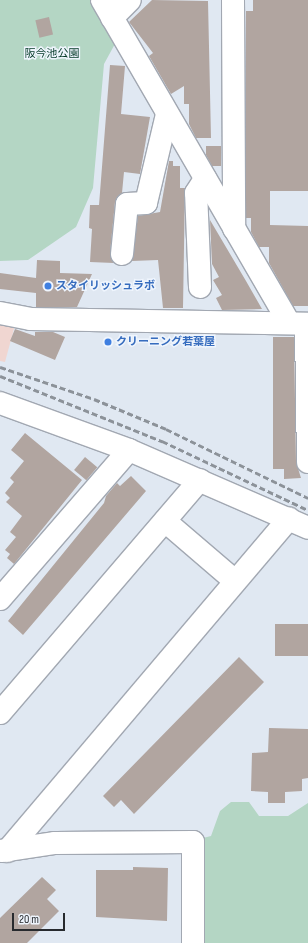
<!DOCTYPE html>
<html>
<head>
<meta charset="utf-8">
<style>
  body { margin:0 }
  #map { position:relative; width:308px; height:943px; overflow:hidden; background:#e0e8f2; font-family:"Sofia Sans Condensed","Noto Sans JP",sans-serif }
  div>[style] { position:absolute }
  .industrial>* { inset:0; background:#f0d6d1 }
  .green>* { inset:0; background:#b4d6c4 }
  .building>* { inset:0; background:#b1a5a0; transform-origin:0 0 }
  .roads { filter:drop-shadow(1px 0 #a2a8b2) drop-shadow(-1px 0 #a2a8b2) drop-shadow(0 1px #a2a8b2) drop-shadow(0 -1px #a2a8b2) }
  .minor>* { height:22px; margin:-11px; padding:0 11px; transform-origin:11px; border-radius:11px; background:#fff }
  .rail>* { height:3px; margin-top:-1.5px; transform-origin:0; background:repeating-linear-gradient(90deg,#8c9299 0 6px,transparent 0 9px) }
  .dots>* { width:11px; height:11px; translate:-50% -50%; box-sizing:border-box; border:2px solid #eff5fd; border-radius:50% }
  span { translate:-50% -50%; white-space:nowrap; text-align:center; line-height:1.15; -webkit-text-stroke:3px #eff5fd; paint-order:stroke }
  .park-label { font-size:11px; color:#033926 }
  .shop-label { font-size:11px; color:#366cbe; font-weight:700 }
  .left { translate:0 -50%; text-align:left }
  .scale { position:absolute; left:12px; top:913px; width:53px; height:18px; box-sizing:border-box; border:2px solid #272a2e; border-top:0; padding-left:5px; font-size:12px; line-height:14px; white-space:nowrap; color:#272a2e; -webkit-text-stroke:3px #eff5fd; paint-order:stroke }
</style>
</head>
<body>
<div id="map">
  <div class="industrial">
    <div style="clip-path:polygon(0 323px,15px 325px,5px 362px,0 361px)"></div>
  </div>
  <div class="green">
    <div style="clip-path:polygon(0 0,92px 0,116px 42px,104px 64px,93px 188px,76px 227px,28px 260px,0 261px)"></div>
    <div style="clip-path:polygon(231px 802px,249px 802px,259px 816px,288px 816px,308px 803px,308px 943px,204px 943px,203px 838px,211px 836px,220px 811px)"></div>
  </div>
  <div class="building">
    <div style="clip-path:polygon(152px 0,208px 1px,211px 138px,196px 138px,189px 124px,189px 104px,184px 104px,184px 86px,171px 94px,149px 56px,153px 53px,129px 22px)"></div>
    <div style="clip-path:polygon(253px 0,308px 0,308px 191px,270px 191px,270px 225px,308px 226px,308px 306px,293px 306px,269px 263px,269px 247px,259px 247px,251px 232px,251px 218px,246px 218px,246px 11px,253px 11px)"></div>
    <div style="left:49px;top:17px;width:18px;height:14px;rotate:77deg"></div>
    <div style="clip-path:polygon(110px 65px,125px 66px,121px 114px,150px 117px,140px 174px,124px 172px,122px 193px,115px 202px,110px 253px,114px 263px,90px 262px,92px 229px,89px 228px,90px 205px,99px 205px)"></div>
    <div style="clip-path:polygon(206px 146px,221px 146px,221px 166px,212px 166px,206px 155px)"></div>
    <div style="clip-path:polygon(169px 161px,173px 161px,173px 166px,180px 166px,180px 188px,185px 188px,183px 308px,163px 308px,158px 260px,132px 261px,138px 216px,160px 212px)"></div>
    <div style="clip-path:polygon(210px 220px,246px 281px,262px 309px,222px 310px,216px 298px,222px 295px,213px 280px,219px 277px,212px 264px)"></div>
    <div style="clip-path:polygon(37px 260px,60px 261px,60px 273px,92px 274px,77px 307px,36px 307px,36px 293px,0 289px,0 273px,36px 278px)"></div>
    <div style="clip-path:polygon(15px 329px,35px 336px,35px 332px,53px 332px,65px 337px,55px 360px,10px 341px)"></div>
    <div style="clip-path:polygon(273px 337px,294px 337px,296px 462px,301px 478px,284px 479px,284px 469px,273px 469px)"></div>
    <div style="clip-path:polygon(25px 433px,82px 480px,14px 564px,7px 558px,10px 554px,5px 550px,16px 537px,10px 532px,22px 516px,6px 502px,10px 498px,5px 493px,14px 482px,10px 478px,24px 461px,11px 450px)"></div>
    <div style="left:85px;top:457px;width:16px;height:17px;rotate:40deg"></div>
    <div style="clip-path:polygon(131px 476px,146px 491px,23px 635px,8px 621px,104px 503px,106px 496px,117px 483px,120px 486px)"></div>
    <div style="left:275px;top:624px;width:33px;height:32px"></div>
    <div style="clip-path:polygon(239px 657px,264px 682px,134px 814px,121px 800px,114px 807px,103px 796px)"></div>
    <div style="clip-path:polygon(269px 728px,308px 729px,308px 778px,302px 779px,302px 791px,285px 792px,285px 803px,268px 803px,268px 792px,251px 791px,252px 753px,268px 752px)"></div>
    <div style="clip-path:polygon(133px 867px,168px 868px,167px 921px,96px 917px,96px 870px,133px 870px)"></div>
    <div style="clip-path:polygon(42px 877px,56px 890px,47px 899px,59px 911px,27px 943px,0 943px,0 918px)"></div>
  </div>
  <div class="roads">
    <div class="minor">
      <div style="left:102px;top:0;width:373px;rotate:59.9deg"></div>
      <div style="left:233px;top:0;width:229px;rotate:89.7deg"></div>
      <div style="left:112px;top:18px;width:25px;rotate:-45deg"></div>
      <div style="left:122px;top:254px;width:50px;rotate:-84.3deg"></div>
      <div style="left:127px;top:204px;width:19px;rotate:-3deg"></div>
      <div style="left:146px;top:203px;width:91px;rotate:-76.7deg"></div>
      <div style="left:200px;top:287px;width:94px;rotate:-92.4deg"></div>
      <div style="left:196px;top:193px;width:17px;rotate:-57deg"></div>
      <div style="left:0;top:313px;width:32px;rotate:11deg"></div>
      <div style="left:31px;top:319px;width:277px;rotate:1deg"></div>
      <div style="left:306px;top:324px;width:138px;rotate:89.2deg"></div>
      <div style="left:0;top:403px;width:137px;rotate:20deg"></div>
      <div style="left:129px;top:450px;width:195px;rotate:23.5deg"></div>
      <div style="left:165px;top:521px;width:92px;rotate:40.6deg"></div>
      <div style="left:0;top:599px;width:197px;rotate:-49.1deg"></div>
      <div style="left:0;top:713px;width:307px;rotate:-49.4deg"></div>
      <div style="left:1px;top:851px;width:55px;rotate:-8.4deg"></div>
      <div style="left:55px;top:843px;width:138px;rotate:-0.4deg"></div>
      <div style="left:193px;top:842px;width:101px;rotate:90deg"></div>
      <div style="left:7px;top:851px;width:436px;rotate:-49.7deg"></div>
    </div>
  </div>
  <div class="rail">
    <div style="left:0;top:367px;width:99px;rotate:18.8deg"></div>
    <div style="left:94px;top:399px;width:78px;rotate:22.6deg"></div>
    <div style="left:166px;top:429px;width:158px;rotate:25.9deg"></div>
    <div style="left:0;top:376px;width:175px;rotate:21.9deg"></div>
    <div style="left:162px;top:441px;width:161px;rotate:25.3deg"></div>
  </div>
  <div class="dots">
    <div style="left:48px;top:286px;background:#3f7fe0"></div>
    <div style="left:108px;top:342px;background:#3f7fe0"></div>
  </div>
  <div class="park-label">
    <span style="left:52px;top:54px">阪今池公園</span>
  </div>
  <div class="shop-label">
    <span class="left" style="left:56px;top:286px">スタイリッシュラボ</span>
    <span class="left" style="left:116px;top:342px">クリーニング若葉屋</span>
  </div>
  <div class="scale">20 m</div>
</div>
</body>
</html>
